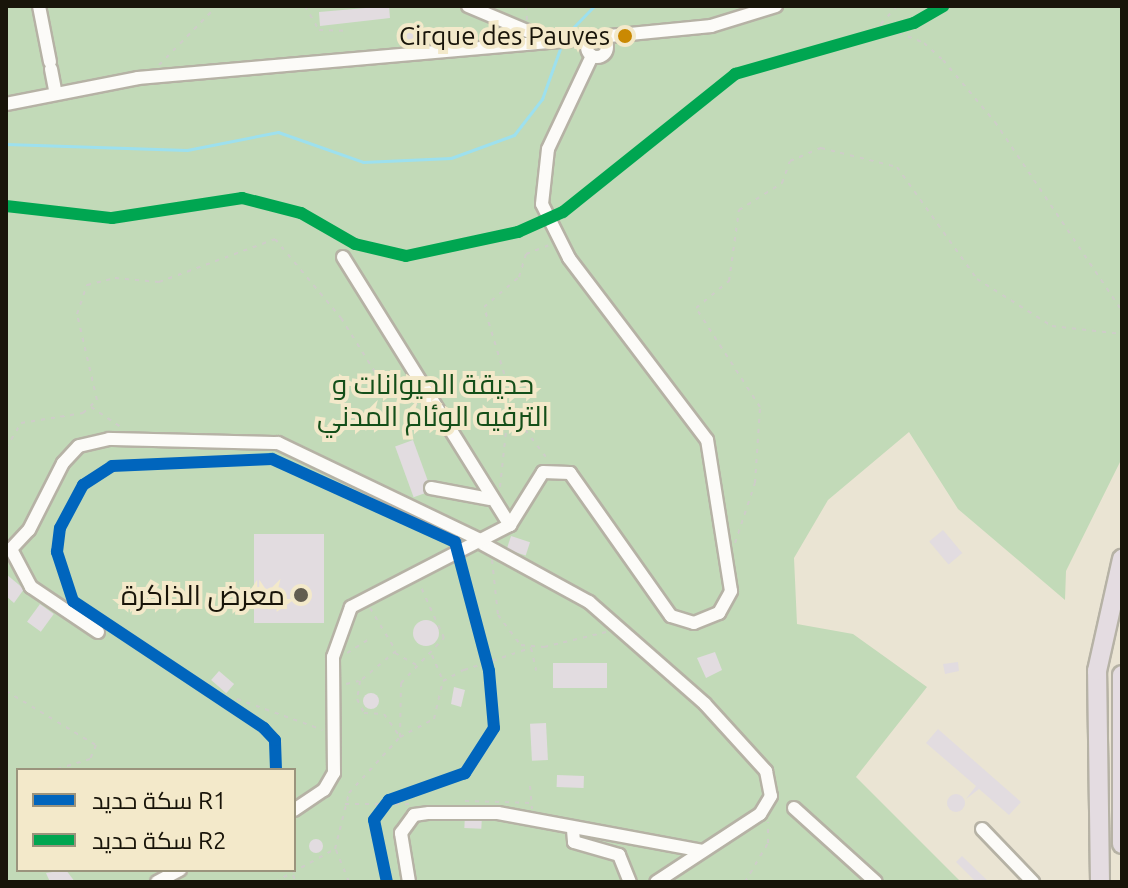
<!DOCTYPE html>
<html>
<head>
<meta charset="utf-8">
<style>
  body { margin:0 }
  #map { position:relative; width:1128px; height:888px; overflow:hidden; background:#eae4d3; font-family:Ubuntu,Cairo,sans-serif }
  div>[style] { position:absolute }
  .green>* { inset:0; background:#c2dab8 }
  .stream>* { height:3px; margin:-1.5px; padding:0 1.5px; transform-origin:1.5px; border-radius:1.5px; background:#9de0ee }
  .building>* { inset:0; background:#e2dce0; transform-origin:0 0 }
  .round { border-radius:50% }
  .path>* { height:2px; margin-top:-1px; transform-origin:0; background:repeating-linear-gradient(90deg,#cecdc8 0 4px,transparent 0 10px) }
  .roads { filter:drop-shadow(2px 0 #b6b2a5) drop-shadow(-2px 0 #b6b2a5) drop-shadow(0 2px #b6b2a5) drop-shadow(0 -2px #b6b2a5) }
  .minor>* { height:12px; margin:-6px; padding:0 6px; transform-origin:6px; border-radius:6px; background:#fcfbf8 }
  .minor>.ring { margin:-6px; padding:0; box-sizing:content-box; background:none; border:12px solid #fcfbf8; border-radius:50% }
  .highway>* { height:18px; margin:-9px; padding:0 9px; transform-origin:9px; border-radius:9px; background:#e4dce1 }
  .rail-1>* { height:12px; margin:-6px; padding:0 6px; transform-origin:6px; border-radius:6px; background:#0065bd }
  .rail-2>* { height:12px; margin:-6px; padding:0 6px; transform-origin:6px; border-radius:6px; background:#00a651 }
  .dots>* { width:22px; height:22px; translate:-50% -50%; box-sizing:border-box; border:4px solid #f3e9ca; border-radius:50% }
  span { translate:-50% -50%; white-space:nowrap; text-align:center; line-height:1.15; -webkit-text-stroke:8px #f3e9ca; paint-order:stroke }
  .bus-label { font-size:26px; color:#181409 }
  .right { translate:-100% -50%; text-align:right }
  .park-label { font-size:28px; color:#144f19 }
  .poi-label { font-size:28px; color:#181409 }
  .frame { position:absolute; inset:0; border:8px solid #181409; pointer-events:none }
  .legend { position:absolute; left:16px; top:768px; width:280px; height:104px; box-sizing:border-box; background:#f3e9ca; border:2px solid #9b947d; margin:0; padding:10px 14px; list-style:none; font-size:24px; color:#181409 }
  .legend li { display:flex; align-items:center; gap:16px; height:40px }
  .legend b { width:40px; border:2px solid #9b947d }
</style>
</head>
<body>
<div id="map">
  <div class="green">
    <div style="clip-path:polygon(evenodd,6px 6px,1122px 6px,1122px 458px,1066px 571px,1065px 600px,958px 509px,909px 432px,828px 500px,794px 558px,797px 624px,853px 634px,927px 687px,856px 777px,961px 882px,6px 882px,6px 6px,18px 770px,294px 770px,294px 870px,18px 870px,18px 770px)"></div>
  </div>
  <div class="stream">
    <div style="left:563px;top:38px;width:45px;rotate:-45.9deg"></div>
    <div style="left:6px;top:144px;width:181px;rotate:1.9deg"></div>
    <div style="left:187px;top:150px;width:93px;rotate:-11.2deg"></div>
    <div style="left:278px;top:132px;width:90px;rotate:19.4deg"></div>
    <div style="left:363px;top:162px;width:88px;rotate:-2.6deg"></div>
    <div style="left:451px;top:158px;width:67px;rotate:-20.1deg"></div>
    <div style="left:514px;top:135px;width:46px;rotate:-52.1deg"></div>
    <div style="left:542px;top:99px;width:56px;rotate:-70.3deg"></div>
  </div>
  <div class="building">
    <div style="clip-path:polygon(389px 6px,390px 18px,320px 26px,319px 12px)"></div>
    <div style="left:405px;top:26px;width:8px;height:14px"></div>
    <div style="left:414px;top:26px;width:9px;height:14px"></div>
    <div style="left:413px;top:440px;width:54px;height:19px;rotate:70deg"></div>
    <div style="left:943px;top:530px;width:30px;height:18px;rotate:50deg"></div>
    <div style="left:254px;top:534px;width:70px;height:89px"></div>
    <div style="left:511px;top:536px;width:20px;height:14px;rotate:18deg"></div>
    <div style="clip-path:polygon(6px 574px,24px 589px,14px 603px,6px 596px)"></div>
    <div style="left:40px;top:604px;width:17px;height:22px;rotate:36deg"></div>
    <div class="round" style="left:413px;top:620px;width:26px;height:26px"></div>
    <div style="clip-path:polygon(715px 652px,722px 670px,706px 678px,697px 658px)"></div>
    <div style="clip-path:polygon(958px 662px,959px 671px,945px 674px,943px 664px)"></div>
    <div style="left:553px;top:663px;width:54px;height:25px"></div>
    <div style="left:219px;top:671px;width:20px;height:12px;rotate:41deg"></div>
    <div style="clip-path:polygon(454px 687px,465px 690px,461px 707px,451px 704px)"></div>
    <div class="round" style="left:363px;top:693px;width:16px;height:16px"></div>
    <div style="left:546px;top:723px;width:37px;height:16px;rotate:87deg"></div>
    <div style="clip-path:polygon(938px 729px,1021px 802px,1009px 815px,979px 789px,966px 799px,976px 786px,926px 743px)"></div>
    <div style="left:557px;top:775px;width:27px;height:12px;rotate:2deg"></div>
    <div class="round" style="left:947px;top:794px;width:18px;height:18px"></div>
    <div style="left:465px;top:815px;width:17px;height:13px;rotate:3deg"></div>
    <div class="round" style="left:309px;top:839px;width:14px;height:14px"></div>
    <div style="clip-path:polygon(962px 856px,989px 882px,976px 882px,956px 862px)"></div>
    <div style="clip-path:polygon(66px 870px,75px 882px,50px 882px,46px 873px)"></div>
  </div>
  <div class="path">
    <div style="left:305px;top:6px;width:28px;rotate:60deg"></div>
    <div style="left:319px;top:30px;width:25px;rotate:2deg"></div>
    <div style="left:526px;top:6px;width:15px;rotate:86deg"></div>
    <div style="left:897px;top:6px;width:25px;rotate:132deg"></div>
    <div style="left:880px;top:25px;width:48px;rotate:22.2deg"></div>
    <div style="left:924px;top:43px;width:25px;rotate:42deg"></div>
    <div style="left:943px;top:60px;width:81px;rotate:50deg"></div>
    <div style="left:995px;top:122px;width:228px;rotate:56.1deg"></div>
    <div style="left:159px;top:65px;width:83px;rotate:-45.5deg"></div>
    <div style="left:507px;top:406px;width:69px;rotate:52.6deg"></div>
    <div style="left:91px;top:407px;width:37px;rotate:34deg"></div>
    <div style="left:6px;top:448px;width:29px;rotate:-59deg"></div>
    <div style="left:21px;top:423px;width:63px;rotate:-9.2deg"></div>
    <div style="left:83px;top:413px;width:19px;rotate:-43deg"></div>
    <div style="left:97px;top:400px;width:88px;rotate:-103.1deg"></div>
    <div style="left:77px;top:314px;width:31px;rotate:-71deg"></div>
    <div style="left:87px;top:285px;width:29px;rotate:-14deg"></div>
    <div style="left:115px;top:278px;width:44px;rotate:5.2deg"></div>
    <div style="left:159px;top:282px;width:124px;rotate:-20.3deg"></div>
    <div style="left:275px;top:239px;width:103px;rotate:50.1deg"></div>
    <div style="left:341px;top:318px;width:64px;rotate:57.8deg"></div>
    <div style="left:375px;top:372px;width:65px;rotate:38.1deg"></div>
    <div style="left:500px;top:487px;width:95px;rotate:-83.9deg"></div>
    <div style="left:510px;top:393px;width:90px;rotate:-106.8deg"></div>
    <div style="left:484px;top:307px;width:46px;rotate:-40.6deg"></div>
    <div style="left:519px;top:277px;width:24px;rotate:-73deg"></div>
    <div style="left:526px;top:254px;width:25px;rotate:-21deg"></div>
    <div style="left:735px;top:543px;width:63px;rotate:-71.6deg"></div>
    <div style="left:755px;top:483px;width:76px;rotate:-86.2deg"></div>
    <div style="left:760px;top:407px;width:118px;rotate:-122.9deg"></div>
    <div style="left:696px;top:308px;width:43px;rotate:-39.3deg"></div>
    <div style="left:729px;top:281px;width:72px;rotate:-82deg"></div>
    <div style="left:739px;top:210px;width:51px;rotate:-32.1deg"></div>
    <div style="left:782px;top:183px;width:23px;rotate:-70deg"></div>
    <div style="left:790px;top:161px;width:34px;rotate:-23deg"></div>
    <div style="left:821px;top:148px;width:78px;rotate:14deg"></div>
    <div style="left:897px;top:167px;width:138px;rotate:54.5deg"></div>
    <div style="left:977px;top:279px;width:89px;rotate:32.1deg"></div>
    <div style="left:1052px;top:326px;width:70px;rotate:6.5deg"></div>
    <div style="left:492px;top:560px;width:55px;rotate:83.8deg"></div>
    <div style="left:498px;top:615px;width:38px;rotate:53deg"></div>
    <div style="left:521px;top:645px;width:23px;rotate:5deg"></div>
    <div style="left:544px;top:647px;width:64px;rotate:-13.6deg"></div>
    <div style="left:370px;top:608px;width:50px;rotate:58.8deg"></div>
    <div style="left:396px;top:651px;width:47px;rotate:140.2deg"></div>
    <div style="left:360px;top:681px;width:18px;rotate:99deg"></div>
    <div style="left:357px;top:699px;width:16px;rotate:63deg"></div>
    <div style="left:364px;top:713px;width:20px;rotate:3deg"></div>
    <div style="left:384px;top:714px;width:28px;rotate:55deg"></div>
    <div style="left:400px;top:737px;width:38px;rotate:-28deg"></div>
    <div style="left:434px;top:719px;width:39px;rotate:-77deg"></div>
    <div style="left:443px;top:681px;width:24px;rotate:-28deg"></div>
    <div style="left:464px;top:670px;width:71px;rotate:-18.2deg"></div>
    <div style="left:531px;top:648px;width:23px;rotate:77deg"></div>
    <div style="left:347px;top:653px;width:26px;rotate:-32deg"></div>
    <div style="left:395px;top:653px;width:25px;rotate:29deg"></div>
    <div style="left:432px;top:655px;width:26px;rotate:67deg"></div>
    <div style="left:346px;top:684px;width:13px;rotate:-13deg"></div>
    <div style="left:6px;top:691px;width:105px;rotate:31deg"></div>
    <div style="left:96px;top:745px;width:15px;rotate:113deg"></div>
    <div style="left:90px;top:759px;width:37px;rotate:163deg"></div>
    <div style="left:237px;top:699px;width:91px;rotate:19.8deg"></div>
    <div style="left:6px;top:782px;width:12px;rotate:-9deg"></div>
    <div style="left:530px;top:786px;width:23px;rotate:85deg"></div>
    <div style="left:465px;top:801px;width:66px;rotate:1.7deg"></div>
    <div style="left:345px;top:804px;width:65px"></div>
    <div style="left:336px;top:850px;width:35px;rotate:68deg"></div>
    <div style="left:293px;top:875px;width:8px;rotate:67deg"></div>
    <div style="left:275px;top:882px;width:68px;rotate:-28.8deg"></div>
    <div style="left:335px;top:849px;width:58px;rotate:-76deg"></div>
    <div style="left:349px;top:793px;width:76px;rotate:-47.7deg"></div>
    <div style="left:400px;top:737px;width:54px;rotate:-88.9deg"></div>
    <div style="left:401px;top:683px;width:62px;rotate:-46.3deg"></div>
    <div style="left:444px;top:638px;width:58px;rotate:-114.4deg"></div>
    <div style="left:745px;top:882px;width:45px;rotate:-59.5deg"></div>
    <div style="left:768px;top:843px;width:21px;rotate:-90deg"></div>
  </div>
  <div class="roads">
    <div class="minor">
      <div style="left:39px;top:6px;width:57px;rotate:78.9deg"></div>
      <div style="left:468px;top:6px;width:90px;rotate:22.9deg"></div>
      <div class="ring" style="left:587px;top:37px;width:8px;height:8px"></div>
      <div style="left:599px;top:37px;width:113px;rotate:-5.6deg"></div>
      <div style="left:711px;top:26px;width:68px;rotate:-17.1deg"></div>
      <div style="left:51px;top:69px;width:25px;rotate:79deg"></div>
      <div style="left:6px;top:104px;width:135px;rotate:-11.1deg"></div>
      <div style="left:138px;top:78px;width:458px;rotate:-5deg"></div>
      <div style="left:343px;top:257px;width:316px;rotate:58.1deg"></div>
      <div style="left:510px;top:525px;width:62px;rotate:-58.1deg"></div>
      <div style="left:543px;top:472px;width:27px;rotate:2deg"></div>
      <div style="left:570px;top:473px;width:175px;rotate:54.8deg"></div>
      <div style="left:671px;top:616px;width:24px;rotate:17deg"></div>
      <div style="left:694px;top:623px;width:27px;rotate:-22deg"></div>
      <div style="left:719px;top:613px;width:25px;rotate:-61deg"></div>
      <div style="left:731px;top:591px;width:153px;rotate:-99deg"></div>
      <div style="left:707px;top:440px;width:228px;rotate:-127.2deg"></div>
      <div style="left:569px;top:258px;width:60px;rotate:-116.6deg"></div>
      <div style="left:542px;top:204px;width:55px;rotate:-83.8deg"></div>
      <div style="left:548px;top:149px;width:103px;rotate:-64.7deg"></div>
      <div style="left:431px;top:488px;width:59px;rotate:10.7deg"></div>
      <div style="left:483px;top:544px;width:121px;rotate:28.7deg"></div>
      <div style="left:589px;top:602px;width:154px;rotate:41.3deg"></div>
      <div style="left:705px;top:704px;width:91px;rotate:47.7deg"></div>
      <div style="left:766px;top:771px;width:25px;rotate:79deg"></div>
      <div style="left:771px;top:796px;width:21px;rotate:121deg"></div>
      <div style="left:760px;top:814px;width:124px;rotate:146.8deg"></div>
      <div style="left:98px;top:632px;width:81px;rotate:-146.1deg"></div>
      <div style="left:31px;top:587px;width:43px;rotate:-117.8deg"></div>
      <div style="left:11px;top:549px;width:26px;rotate:-47deg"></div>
      <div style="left:29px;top:530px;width:75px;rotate:-63.1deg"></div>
      <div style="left:63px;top:463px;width:23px;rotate:-47deg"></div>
      <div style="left:79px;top:446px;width:31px;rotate:-13deg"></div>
      <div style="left:109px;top:439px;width:169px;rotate:1.4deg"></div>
      <div style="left:278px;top:443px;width:229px;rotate:25.6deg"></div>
      <div style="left:794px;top:808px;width:110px;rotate:42.1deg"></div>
      <div style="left:294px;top:810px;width:36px;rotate:-34deg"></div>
      <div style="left:324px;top:790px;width:20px;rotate:-60deg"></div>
      <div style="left:334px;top:773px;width:116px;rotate:-90.5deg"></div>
      <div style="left:333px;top:657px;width:53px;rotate:-70.2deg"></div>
      <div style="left:351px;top:607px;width:179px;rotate:-27.3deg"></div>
      <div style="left:982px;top:829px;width:74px;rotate:46.1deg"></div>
      <div style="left:573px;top:830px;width:12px;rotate:85deg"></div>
      <div style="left:574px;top:842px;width:47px;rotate:16.1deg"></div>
      <div style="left:619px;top:855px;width:29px;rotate:68deg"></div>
      <div style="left:157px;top:882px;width:26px;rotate:-28deg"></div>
      <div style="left:409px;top:882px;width:50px;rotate:-99.3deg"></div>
      <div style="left:401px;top:833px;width:22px;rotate:-54deg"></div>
      <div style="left:414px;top:815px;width:15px;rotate:-8deg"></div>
      <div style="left:429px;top:813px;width:69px"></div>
      <div style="left:498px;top:813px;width:208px;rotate:10.5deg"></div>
    </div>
    <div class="highway">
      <div style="left:1122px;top:675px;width:169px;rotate:90deg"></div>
      <div style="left:1100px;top:882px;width:211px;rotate:-90.8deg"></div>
      <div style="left:1097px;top:671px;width:115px;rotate:-77.4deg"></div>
    </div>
  </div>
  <div class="rail-1">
    <div style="left:276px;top:770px;width:30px;rotate:-92deg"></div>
    <div style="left:275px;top:740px;width:16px;rotate:-133deg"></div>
    <div style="left:264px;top:728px;width:229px;rotate:-146.4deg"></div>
    <div style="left:73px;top:601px;width:52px;rotate:-108.1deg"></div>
    <div style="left:57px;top:552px;width:24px;rotate:-83deg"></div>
    <div style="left:60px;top:528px;width:49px;rotate:-61.9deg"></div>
    <div style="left:83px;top:485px;width:35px;rotate:-33deg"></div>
    <div style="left:112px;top:466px;width:160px;rotate:-2.5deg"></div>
    <div style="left:272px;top:459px;width:201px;rotate:24.4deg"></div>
    <div style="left:455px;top:542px;width:133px;rotate:75.2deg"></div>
    <div style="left:489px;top:671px;width:57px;rotate:85deg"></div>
    <div style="left:494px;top:728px;width:54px;rotate:122.8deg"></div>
    <div style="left:465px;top:773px;width:81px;rotate:160.4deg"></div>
    <div style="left:389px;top:800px;width:25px;rotate:127deg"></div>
    <div style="left:374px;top:820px;width:63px;rotate:78.2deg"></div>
  </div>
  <div class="rail-2">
    <div style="left:6px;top:206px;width:107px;rotate:6.5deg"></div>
    <div style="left:112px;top:218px;width:132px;rotate:-8.7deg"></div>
    <div style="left:242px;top:198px;width:61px;rotate:14.3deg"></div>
    <div style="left:301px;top:213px;width:62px;rotate:29.9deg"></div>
    <div style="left:355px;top:244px;width:52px;rotate:13.2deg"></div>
    <div style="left:406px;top:256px;width:115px;rotate:-12.1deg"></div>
    <div style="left:518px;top:232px;width:49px;rotate:-24deg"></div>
    <div style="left:563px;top:212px;width:221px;rotate:-38.7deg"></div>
    <div style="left:735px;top:74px;width:186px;rotate:-15.9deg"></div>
    <div style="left:914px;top:23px;width:34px;rotate:-30deg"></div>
  </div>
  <div class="dots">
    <div style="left:625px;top:36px;background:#ca8902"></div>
    <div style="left:301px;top:595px;background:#625d50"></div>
  </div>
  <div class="bus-label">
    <span class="right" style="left:610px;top:36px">Cirque des Pauves</span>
  </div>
  <div class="park-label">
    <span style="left:433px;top:400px">حديقة الحيوانات و<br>الترفيه الوئام المدني</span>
  </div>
  <div class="poi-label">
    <span class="right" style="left:285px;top:595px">معرض الذاكرة</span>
  </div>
  <div class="frame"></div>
  <ul class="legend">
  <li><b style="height:10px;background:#0065bd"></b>سكة حديد R1</li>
  <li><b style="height:10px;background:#00a651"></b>سكة حديد R2</li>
  </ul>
</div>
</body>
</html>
